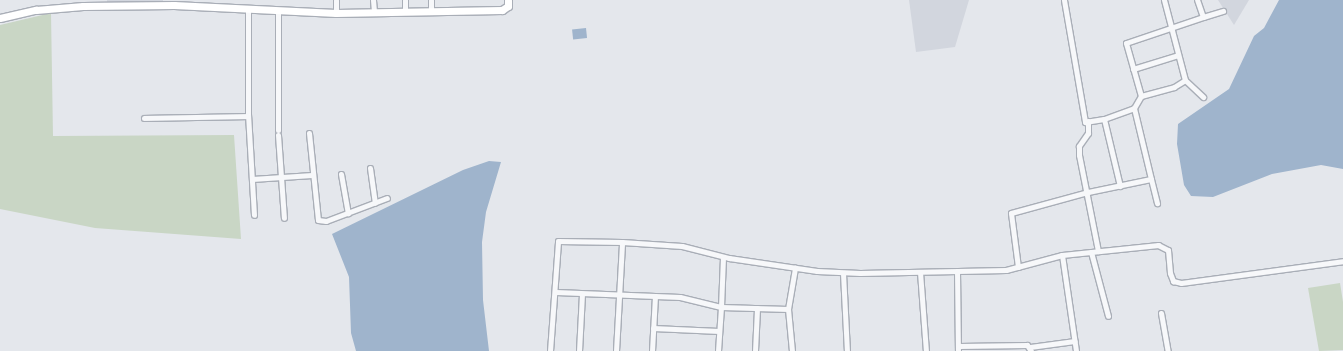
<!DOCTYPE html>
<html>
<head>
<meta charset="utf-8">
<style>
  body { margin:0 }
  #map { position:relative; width:1343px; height:351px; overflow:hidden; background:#e4e7ec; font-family:Inter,sans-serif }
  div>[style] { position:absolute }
  .built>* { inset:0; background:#d2d6de }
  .green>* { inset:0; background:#c9d6c5 }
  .water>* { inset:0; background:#9fb4cc; transform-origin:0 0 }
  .roads { filter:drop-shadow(1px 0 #a9aeb7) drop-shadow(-1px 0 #a9aeb7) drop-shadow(0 1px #a9aeb7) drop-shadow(0 -1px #a9aeb7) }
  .street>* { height:5px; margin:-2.5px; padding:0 2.5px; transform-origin:2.5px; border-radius:2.5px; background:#f7f8fa }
  .secondary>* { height:7px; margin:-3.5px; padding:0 3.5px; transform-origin:3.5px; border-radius:3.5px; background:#fff }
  span { translate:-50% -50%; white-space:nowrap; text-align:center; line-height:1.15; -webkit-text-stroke:4px #f4f6f9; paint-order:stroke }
</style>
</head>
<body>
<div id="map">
  <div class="built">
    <div style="clip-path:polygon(107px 0,163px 0,163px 2px,107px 3px)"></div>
    <div style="clip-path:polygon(909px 0,969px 0,955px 47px,916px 52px)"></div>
    <div style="clip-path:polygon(1218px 0,1249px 0,1234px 25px)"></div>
  </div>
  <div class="green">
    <div style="clip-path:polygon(51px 13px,53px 136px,234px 135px,241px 239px,95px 228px,0 209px,0 25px)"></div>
    <div style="clip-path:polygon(1340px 283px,1343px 302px,1343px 350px,1319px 351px,1308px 288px)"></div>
  </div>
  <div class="water">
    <div style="clip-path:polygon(1279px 0,1343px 0,1343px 169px,1321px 165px,1272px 174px,1213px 197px,1191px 196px,1184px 185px,1177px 144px,1178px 124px,1229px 89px,1254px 36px,1264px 28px)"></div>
    <div style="left:586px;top:28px;width:10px;height:14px;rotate:84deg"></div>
    <div style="clip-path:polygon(489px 161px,501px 162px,486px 212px,482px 242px,483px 300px,489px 351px,356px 351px,351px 333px,349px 277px,332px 234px,463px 170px)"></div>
  </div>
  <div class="roads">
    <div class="street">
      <div style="left:373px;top:0;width:12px;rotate:85deg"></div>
      <div style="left:405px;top:0;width:10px;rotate:90deg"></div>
      <div style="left:431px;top:0;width:11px;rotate:90deg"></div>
      <div style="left:1064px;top:0;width:124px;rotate:80.2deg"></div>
      <div style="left:1085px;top:122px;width:19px;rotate:-9deg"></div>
      <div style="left:1104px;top:119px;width:32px;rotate:-20deg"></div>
      <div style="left:248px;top:9px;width:105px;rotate:90deg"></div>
      <div style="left:248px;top:114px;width:101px;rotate:86.6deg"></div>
      <div style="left:278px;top:10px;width:120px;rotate:90deg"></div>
      <div style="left:336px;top:13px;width:13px;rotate:-90deg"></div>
      <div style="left:1203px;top:17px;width:21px;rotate:-17deg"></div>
      <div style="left:1133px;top:69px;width:47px;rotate:-17.3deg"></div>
      <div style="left:1185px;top:80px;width:25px;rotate:43deg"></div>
      <div style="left:1141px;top:96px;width:55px;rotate:-105.8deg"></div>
      <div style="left:1126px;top:43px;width:81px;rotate:-18.7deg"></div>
      <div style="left:1203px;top:17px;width:18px;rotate:-109deg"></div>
      <div style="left:1141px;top:96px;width:34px;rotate:-15deg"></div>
      <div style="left:1174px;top:87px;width:13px;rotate:-32deg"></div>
      <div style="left:1185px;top:80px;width:83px;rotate:-104.7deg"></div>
      <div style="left:144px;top:118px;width:104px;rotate:-1.1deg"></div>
      <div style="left:1104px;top:119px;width:69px;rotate:76.6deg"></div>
      <div style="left:1088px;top:121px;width:12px;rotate:90deg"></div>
      <div style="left:1088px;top:133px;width:16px;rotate:125deg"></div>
      <div style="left:1079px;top:146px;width:9px;rotate:90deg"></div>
      <div style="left:1079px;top:155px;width:98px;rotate:78.8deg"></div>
      <div style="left:309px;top:133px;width:87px;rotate:84.1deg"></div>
      <div style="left:318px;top:220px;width:8px;rotate:7deg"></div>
      <div style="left:326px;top:221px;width:65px;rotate:-20.7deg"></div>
      <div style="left:278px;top:135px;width:83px;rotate:85.9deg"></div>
      <div style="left:370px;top:168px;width:35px;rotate:82deg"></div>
      <div style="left:341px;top:174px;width:40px;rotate:80deg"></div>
      <div style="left:252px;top:179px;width:60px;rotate:-3.8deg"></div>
      <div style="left:1151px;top:179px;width:25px;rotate:76deg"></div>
      <div style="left:1091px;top:252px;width:66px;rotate:75.1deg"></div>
      <div style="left:1062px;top:255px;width:97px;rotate:81.7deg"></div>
      <div style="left:1018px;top:267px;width:54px;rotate:-97.4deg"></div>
      <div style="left:1011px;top:213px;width:80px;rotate:-15.3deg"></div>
      <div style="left:1088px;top:192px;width:64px;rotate:-11.7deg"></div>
      <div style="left:1151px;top:179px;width:73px;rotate:-103.5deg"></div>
      <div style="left:1134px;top:108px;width:14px;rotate:-60deg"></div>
      <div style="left:957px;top:271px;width:80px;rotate:89.3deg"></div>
      <div style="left:920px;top:272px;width:79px;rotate:85.7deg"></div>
      <div style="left:843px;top:273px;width:78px;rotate:87.1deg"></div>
      <div style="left:556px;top:292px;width:124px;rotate:2.3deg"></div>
      <div style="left:680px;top:297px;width:42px;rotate:13.7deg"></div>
      <div style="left:721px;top:307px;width:50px;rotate:-87.7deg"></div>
      <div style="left:788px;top:309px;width:42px;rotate:84.6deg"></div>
      <div style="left:1161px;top:313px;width:39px;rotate:80deg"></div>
      <div style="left:653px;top:328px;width:66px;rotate:2.6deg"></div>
      <div style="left:959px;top:346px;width:68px;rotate:-0.8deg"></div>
      <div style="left:1027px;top:345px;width:7px;rotate:56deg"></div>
      <div style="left:1030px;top:347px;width:45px;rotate:-7.6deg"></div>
      <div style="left:550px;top:351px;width:110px;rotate:-85.8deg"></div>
      <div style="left:558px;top:241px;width:64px;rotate:0.9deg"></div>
      <div style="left:579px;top:351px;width:57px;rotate:-87deg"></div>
      <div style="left:616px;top:351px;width:109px;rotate:-86.8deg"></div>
      <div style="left:622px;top:242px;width:60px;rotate:3.8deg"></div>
      <div style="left:682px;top:246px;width:49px;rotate:14.3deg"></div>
      <div style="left:729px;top:258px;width:89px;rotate:8.4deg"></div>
      <div style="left:817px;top:271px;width:43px;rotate:2.7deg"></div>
      <div style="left:860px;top:273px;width:146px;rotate:-1.2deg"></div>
      <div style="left:1006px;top:270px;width:58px;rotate:-15deg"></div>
      <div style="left:1062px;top:255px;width:97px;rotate:-5.9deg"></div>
      <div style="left:1158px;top:245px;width:11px;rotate:27deg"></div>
      <div style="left:1168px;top:250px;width:23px;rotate:85deg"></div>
      <div style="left:1170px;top:273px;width:9px;rotate:69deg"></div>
      <div style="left:1173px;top:281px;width:8px;rotate:14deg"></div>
      <div style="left:1181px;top:283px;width:163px;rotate:-7.7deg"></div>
      <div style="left:652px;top:351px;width:55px;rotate:-86.9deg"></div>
      <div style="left:718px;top:351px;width:44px;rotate:-86.1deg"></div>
      <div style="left:721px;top:307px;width:67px;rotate:1.7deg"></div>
      <div style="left:788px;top:309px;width:42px;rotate:-80.3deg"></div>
      <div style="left:755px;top:351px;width:43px;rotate:-87.3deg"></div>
    </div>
    <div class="secondary">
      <div style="left:0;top:18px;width:37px;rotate:-13deg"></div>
      <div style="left:36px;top:10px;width:47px;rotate:-4.9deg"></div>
      <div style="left:83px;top:6px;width:91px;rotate:-0.6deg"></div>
      <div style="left:174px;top:5px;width:162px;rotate:2.8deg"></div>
      <div style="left:336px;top:13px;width:166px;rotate:-1deg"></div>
      <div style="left:502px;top:10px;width:7px;rotate:-34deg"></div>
      <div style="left:508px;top:6px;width:6px;rotate:-90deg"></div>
    </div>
  </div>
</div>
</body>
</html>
